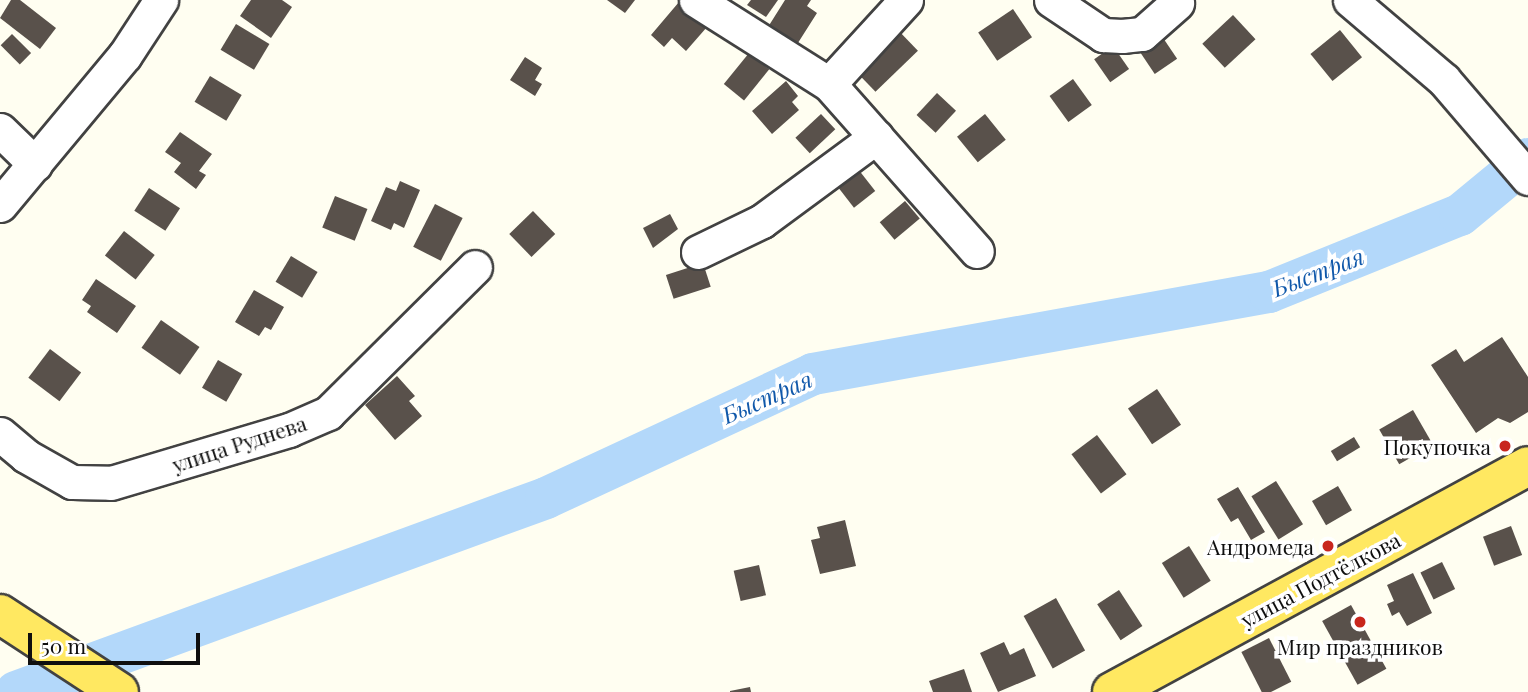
<!DOCTYPE html>
<html>
<head>
<meta charset="utf-8">
<style>
  body { margin:0 }
  #map { position:relative; width:1528px; height:692px; overflow:hidden; background:#fffef1; font-family:"Playfair Display",serif }
  div>[style] { position:absolute }
  .river>* { height:42px; margin:-21px; padding:0 21px; transform-origin:21px; border-radius:21px; background:#b3d8fa }
  .building>* { inset:0; background:#59514b; transform-origin:0 0 }
  .roads { filter:drop-shadow(2px 0 #424242) drop-shadow(-2px 0 #424242) drop-shadow(0 2px #424242) drop-shadow(0 -2px #424242) }
  .minor>* { height:33px; margin:-16.5px; padding:0 16.5px; transform-origin:16.5px; border-radius:16.5px; background:#fff }
  .major>* { height:38px; margin:-19px; padding:0 19px; transform-origin:19px; border-radius:19px; background:#ffe861 }
  .dots>* { width:19px; height:19px; translate:-50% -50%; box-sizing:border-box; border:4px solid #fff; border-radius:50% }
  span { translate:-50% -50%; white-space:nowrap; text-align:center; line-height:1.15; -webkit-text-stroke:7px #fff; paint-order:stroke }
  .street-label { font-size:21px; color:#0f0f0f }
  .poi-label { font-size:21px; color:#0f0f0f }
  .right { translate:-100% -50%; text-align:right }
  .water-label { font-size:23px; color:#1058aa; font-style:italic }
  .scale { position:absolute; left:28px; top:633px; width:172px; height:32px; box-sizing:border-box; border:4px solid #0f0f0f; border-top:0; padding-left:9px; font-size:21px; line-height:24px; white-space:nowrap; color:#0f0f0f; -webkit-text-stroke:5px #fff; paint-order:stroke }
</style>
</head>
<body>
<div id="map">
  <div class="river">
    <div style="left:16px;top:692px;width:564px;rotate:-20.1deg"></div>
    <div style="left:546px;top:498px;width:294px;rotate:-24.9deg"></div>
    <div style="left:813px;top:374px;width:463px;rotate:-10.2deg"></div>
    <div style="left:1269px;top:292px;width:206px;rotate:-22deg"></div>
    <div style="left:1460px;top:215px;width:88px;rotate:-39.5deg"></div>
  </div>
  <div class="building">
    <div style="clip-path:polygon(11px 0,20px 0,56px 28px,40px 49px,0 18px)"></div>
    <div style="clip-path:polygon(251px 0,282px 0,292px 7px,271px 38px,240px 16px)"></div>
    <div style="clip-path:polygon(607px 0,635px 0,625px 13px)"></div>
    <div style="clip-path:polygon(751px 0,778px 0,766px 17px,747px 5px)"></div>
    <div style="clip-path:polygon(785px 0,811px 0,807px 6px,817px 13px,796px 46px,768px 27px)"></div>
    <div style="clip-path:polygon(679px 2px,707px 27px,686px 51px,672px 38px,664px 47px,651px 35px)"></div>
    <div style="left:1013px;top:9px;width:34px;height:42px;rotate:56deg"></div>
    <div style="left:1233px;top:15px;width:33px;height:42px;rotate:47deg"></div>
    <div style="left:236px;top:24px;width:39px;height:30px;rotate:31deg"></div>
    <div style="left:895px;top:27px;width:33px;height:59px;rotate:46deg"></div>
    <div style="left:1157px;top:29px;width:36px;height:27px;rotate:56deg"></div>
    <div style="left:1340px;top:30px;width:35px;height:38px;rotate:51deg"></div>
    <div style="left:12px;top:34px;width:27px;height:16px;rotate:45deg"></div>
    <div style="left:1113px;top:46px;width:28px;height:23px;rotate:55deg"></div>
    <div style="left:749px;top:53px;width:26px;height:40px;rotate:39deg"></div>
    <div style="clip-path:polygon(525px 57px,542px 68px,535px 80px,542px 84px,535px 96px,510px 80px)"></div>
    <div style="left:210px;top:76px;width:37px;height:30px;rotate:31deg"></div>
    <div style="left:1073px;top:79px;width:32px;height:29px;rotate:54deg"></div>
    <div style="clip-path:polygon(786px 81px,798px 96px,792px 102px,799px 110px,772px 134px,752px 111px)"></div>
    <div style="left:937px;top:93px;width:26px;height:30px;rotate:43deg"></div>
    <div style="left:821px;top:114px;width:21px;height:35px;rotate:47deg"></div>
    <div style="left:985px;top:114px;width:33px;height:36px;rotate:51deg"></div>
    <div style="clip-path:polygon(180px 132px,212px 154px,199px 171px,206px 175px,196px 189px,174px 172px,181px 163px,165px 152px)"></div>
    <div style="left:858px;top:169px;width:28px;height:27px;rotate:52deg"></div>
    <div style="clip-path:polygon(400px 181px,420px 190px,404px 228px,394px 223px,391px 230px,371px 221px,386px 187px,396px 191px)"></div>
    <div style="left:149px;top:188px;width:37px;height:27px;rotate:33deg"></div>
    <div style="left:335px;top:196px;width:35px;height:34px;rotate:22deg"></div>
    <div style="left:905px;top:201px;width:23px;height:33px;rotate:50deg"></div>
    <div style="left:435px;top:204px;width:31px;height:48px;rotate:27deg"></div>
    <div style="left:533px;top:211px;width:32px;height:33px;rotate:46deg"></div>
    <div style="clip-path:polygon(670px 214px,678px 229px,653px 248px,643px 228px)"></div>
    <div style="left:124px;top:231px;width:39px;height:31px;rotate:38deg"></div>
    <div style="left:291px;top:256px;width:31px;height:30px;rotate:31deg"></div>
    <div style="left:703px;top:263px;width:25px;height:39px;rotate:72deg"></div>
    <div style="clip-path:polygon(96px 279px,136px 306px,117px 333px,87px 312px,91px 306px,82px 300px)"></div>
    <div style="clip-path:polygon(254px 290px,284px 307px,271px 330px,265px 327px,259px 336px,235px 322px)"></div>
    <div style="left:161px;top:320px;width:47px;height:34px;rotate:35deg"></div>
    <div style="clip-path:polygon(1502px 337px,1528px 377px,1528px 412px,1510px 423px,1498px 418px,1476px 433px,1431px 365px,1456px 349px,1464px 362px)"></div>
    <div style="left:50px;top:349px;width:39px;height:36px;rotate:37deg"></div>
    <div style="left:218px;top:360px;width:28px;height:32px;rotate:30deg"></div>
    <div style="clip-path:polygon(397px 376px,415px 396px,409px 401px,422px 416px,395px 440px,365px 405px)"></div>
    <div style="left:1157px;top:389px;width:43px;height:35px;rotate:56deg"></div>
    <div style="left:1413px;top:410px;width:40px;height:39px;rotate:60deg"></div>
    <div style="left:1097px;top:435px;width:49px;height:32px;rotate:53deg"></div>
    <div style="left:1354px;top:437px;width:12px;height:27px;rotate:59deg"></div>
    <div style="left:1276px;top:481px;width:51px;height:29px;rotate:58deg"></div>
    <div style="left:1338px;top:486px;width:28px;height:30px;rotate:60deg"></div>
    <div style="clip-path:polygon(1238px 487px,1265px 532px,1251px 540px,1238px 518px,1231px 522px,1217px 499px)"></div>
    <div style="clip-path:polygon(845px 520px,856px 566px,820px 574px,811px 540px,820px 538px,817px 527px)"></div>
    <div style="left:1511px;top:526px;width:31px;height:30px;rotate:69deg"></div>
    <div style="left:1189px;top:546px;width:41px;height:32px;rotate:58deg"></div>
    <div style="left:1442px;top:562px;width:30px;height:24px;rotate:64deg"></div>
    <div style="left:759px;top:565px;width:31px;height:26px;rotate:77deg"></div>
    <div style="clip-path:polygon(1413px 573px,1432px 613px,1407px 626px,1399px 612px,1392px 616px,1387px 604px,1394px 601px,1387px 585px)"></div>
    <div style="left:1119px;top:590px;width:43px;height:26px;rotate:57deg"></div>
    <div style="left:1056px;top:598px;width:60px;height:37px;rotate:61deg"></div>
    <div style="left:1351px;top:605px;width:73px;height:33px;rotate:61deg"></div>
    <div style="left:1269px;top:638px;width:49px;height:31px;rotate:63deg"></div>
    <div style="clip-path:polygon(1004px 642px,1010px 655px,1024px 648px,1036px 676px,998px 692px,980px 653px)"></div>
    <div style="clip-path:polygon(964px 669px,972px 692px,933px 692px,929px 681px)"></div>
    <div style="clip-path:polygon(750px 687px,751px 692px,730px 692px,730px 691px)"></div>
  </div>
  <div class="roads">
    <div class="minor">
      <div style="left:696px;top:0;width:157px;rotate:32.3deg"></div>
      <div style="left:829px;top:84px;width:223px;rotate:48.5deg"></div>
      <div style="left:1051px;top:0;width:63px;rotate:33.9deg"></div>
      <div style="left:1103px;top:35px;width:19px;rotate:3deg"></div>
      <div style="left:1122px;top:36px;width:20px;rotate:-6deg"></div>
      <div style="left:1142px;top:34px;width:47px;rotate:-41.5deg"></div>
      <div style="left:1350px;top:0;width:123px;rotate:40.4deg"></div>
      <div style="left:1444px;top:80px;width:129px;rotate:49.4deg"></div>
      <div style="left:829px;top:84px;width:114px;rotate:-47.5deg"></div>
      <div style="left:0;top:130px;width:49px;rotate:44.2deg"></div>
      <div style="left:0;top:205px;width:195px;rotate:-50.2deg"></div>
      <div style="left:125px;top:55px;width:66px;rotate:-56.8deg"></div>
      <div style="left:698px;top:252px;width:71px;rotate:-25.8deg"></div>
      <div style="left:762px;top:221px;width:142px;rotate:-36.4deg"></div>
      <div style="left:0;top:434px;width:34px;rotate:40deg"></div>
      <div style="left:26px;top:456px;width:53px;rotate:29.5deg"></div>
      <div style="left:72px;top:482px;width:39px;rotate:1deg"></div>
      <div style="left:111px;top:483px;width:186px;rotate:-16.6deg"></div>
      <div style="left:289px;top:430px;width:43px;rotate:-23.6deg"></div>
      <div style="left:328px;top:413px;width:207px;rotate:-44.8deg"></div>
    </div>
    <div class="major">
      <div style="left:0;top:614px;width:142px;rotate:33.2deg"></div>
      <div style="left:1112px;top:692px;width:473px;rotate:-28.5deg"></div>
    </div>
  </div>
  <div class="dots">
    <div style="left:1505px;top:446px;background:#c8261e"></div>
    <div style="left:1328px;top:546px;background:#c8261e"></div>
    <div style="left:1360px;top:622px;background:#c8261e"></div>
  </div>
  <div class="street-label">
    <span style="left:239px;top:443px;rotate:-18deg">улица Руднева</span>
    <span style="left:1320px;top:579px;rotate:-28deg">улица Подтёлкова</span>
  </div>
  <div class="poi-label">
    <span class="right" style="left:1491px;top:446px">Покупочка</span>
    <span class="right" style="left:1314px;top:546px">Андромеда</span>
    <span style="left:1360px;top:646px">Мир праздников</span>
  </div>
  <div class="water-label">
    <span style="left:1318px;top:272px;rotate:-21deg">Быстрая</span>
    <span style="left:767px;top:397px;rotate:-24deg">Быстрая</span>
  </div>
  <div class="scale">50 m</div>
</div>
</body>
</html>
